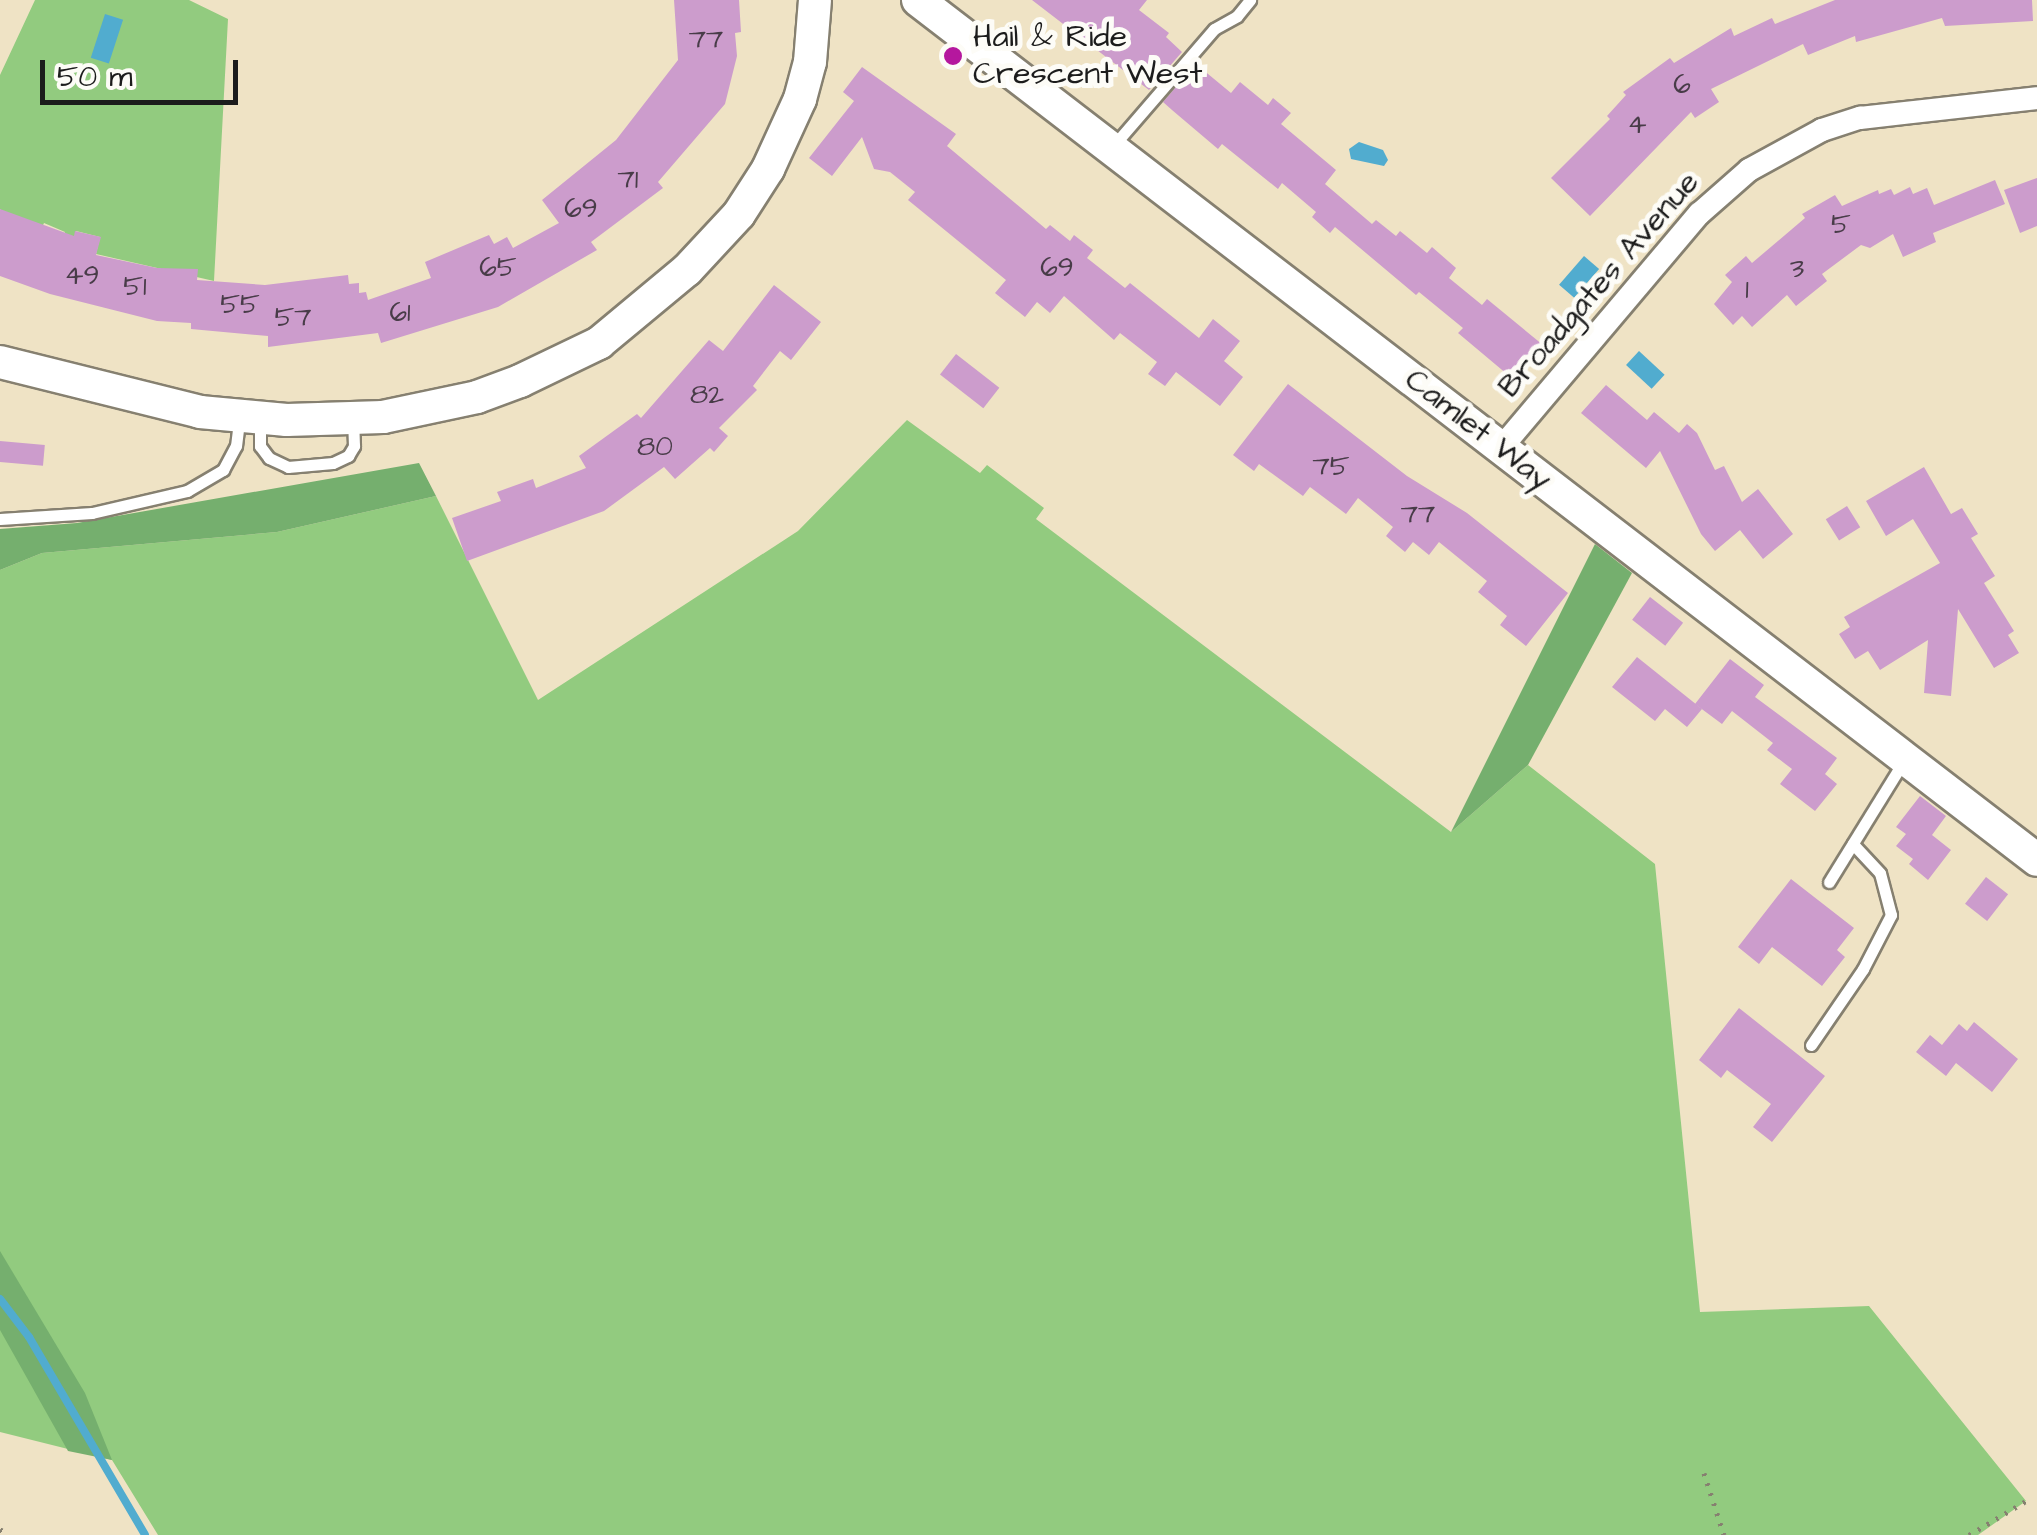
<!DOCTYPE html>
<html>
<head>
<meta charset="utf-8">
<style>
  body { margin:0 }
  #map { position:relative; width:2037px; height:1535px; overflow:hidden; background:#efe3c5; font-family:"Architects Daughter",sans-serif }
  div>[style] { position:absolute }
  .green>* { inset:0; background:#92cb7f }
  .forest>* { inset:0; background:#75af6e }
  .water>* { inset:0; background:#51accf; transform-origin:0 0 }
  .stream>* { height:8px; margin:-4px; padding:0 4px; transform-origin:4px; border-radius:4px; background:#51accf }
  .building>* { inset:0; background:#cc9ccc; transform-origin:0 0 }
  .path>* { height:5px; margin-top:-2.5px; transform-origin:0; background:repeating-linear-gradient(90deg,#868070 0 2.5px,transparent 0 10.5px) }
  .roads { filter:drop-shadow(2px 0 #868070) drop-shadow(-2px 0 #868070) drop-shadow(0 2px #868070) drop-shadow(0 -2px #868070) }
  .lane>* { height:11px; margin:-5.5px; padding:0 5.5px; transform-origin:5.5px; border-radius:5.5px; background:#fff }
  .street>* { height:22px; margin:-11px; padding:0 11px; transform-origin:11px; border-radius:11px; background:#fff }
  .secondary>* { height:32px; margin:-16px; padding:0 16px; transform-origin:16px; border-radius:16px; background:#fff }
  .dots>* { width:28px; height:28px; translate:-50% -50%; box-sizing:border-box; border:5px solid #fdfcf7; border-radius:50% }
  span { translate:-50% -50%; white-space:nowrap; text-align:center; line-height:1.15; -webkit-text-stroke:10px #fdfcf7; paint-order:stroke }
  .number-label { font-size:28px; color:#483c48 }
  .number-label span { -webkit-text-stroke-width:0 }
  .poi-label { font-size:32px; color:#1c1c1c }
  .left { translate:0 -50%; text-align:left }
  .street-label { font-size:32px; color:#1c1c1c }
  .scale { position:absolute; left:40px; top:60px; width:198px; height:45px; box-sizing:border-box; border:5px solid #1c1c1c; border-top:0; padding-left:12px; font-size:30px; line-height:35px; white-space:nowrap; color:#1c1c1c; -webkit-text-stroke:8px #fdfcf7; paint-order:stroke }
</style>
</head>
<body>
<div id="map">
  <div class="green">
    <div style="clip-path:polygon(35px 0,189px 0,228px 19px,214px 281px,96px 254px,100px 237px,76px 231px,71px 252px,59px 248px,65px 232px,44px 223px,35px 243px,0 209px,0 75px)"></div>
    <div style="clip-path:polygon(907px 420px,980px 473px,987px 465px,1044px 508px,1036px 519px,1451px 832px,1528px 765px,1655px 864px,1700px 1312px,1869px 1306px,2026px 1501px,1978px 1535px,158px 1535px,112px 1460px,0 1432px,0 570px,42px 553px,277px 532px,436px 496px,538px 700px,798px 531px)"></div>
  </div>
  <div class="forest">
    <div style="clip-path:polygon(419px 463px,436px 496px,277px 532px,42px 553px,0 570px,0 529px,77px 523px)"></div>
    <div style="clip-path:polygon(1595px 544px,1632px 573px,1528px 765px,1451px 832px)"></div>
    <div style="clip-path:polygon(0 1251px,85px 1393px,112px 1460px,68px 1451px,0 1330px)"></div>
  </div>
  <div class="water">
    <div style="left:105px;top:14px;width:19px;height:46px;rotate:18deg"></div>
    <div style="clip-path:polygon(1359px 142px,1383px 150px,1388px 160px,1384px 166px,1351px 159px,1349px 149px)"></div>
    <div style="left:1584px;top:256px;width:20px;height:38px;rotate:41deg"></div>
    <div style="left:1639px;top:351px;width:35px;height:19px;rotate:43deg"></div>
  </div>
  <div class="stream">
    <div style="left:0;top:1299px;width:48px;rotate:52.7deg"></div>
    <div style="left:29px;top:1337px;width:229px;rotate:59.6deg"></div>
  </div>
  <div class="building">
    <div style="clip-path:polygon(674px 0,739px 0,741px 32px,735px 33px,737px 56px,725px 104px,658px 182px,663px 188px,591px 242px,597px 250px,498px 307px,381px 343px,378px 333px,268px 347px,268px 336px,191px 329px,191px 323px,157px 321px,50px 294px,0 276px,0 209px,74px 236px,75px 231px,101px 237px,96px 255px,157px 268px,198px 269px,197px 280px,265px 285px,348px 275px,349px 284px,359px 283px,359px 293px,366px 292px,368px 300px,431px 278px,425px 262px,489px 235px,494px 244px,507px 237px,513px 248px,559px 223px,542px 200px,616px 140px,678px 60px)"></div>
    <div style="clip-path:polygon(1032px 0,1147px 0,1139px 10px,1169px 33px,1166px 37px,1182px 52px,1149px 90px)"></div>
    <div style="clip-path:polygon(1835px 0,2032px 0,2033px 21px,1945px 26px,1942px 18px,1856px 42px,1855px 36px,1808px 55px,1803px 44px,1711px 89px,1719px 102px,1695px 118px,1691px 112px,1590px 216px,1551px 178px,1610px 119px,1607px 116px,1626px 95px,1623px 92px,1670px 58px,1674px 63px,1731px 28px,1734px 36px,1772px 18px,1775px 24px)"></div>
    <div style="clip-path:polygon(1196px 64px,1231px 93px,1240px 82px,1268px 105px,1273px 98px,1291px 113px,1281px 124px,1336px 170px,1325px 184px,1372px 224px,1376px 220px,1396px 236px,1400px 231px,1427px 253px,1432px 247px,1456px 268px,1449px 278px,1482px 305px,1487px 299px,1543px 345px,1514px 380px,1458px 333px,1463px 328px,1419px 292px,1416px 295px,1335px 227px,1330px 233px,1312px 217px,1316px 212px,1282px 183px,1278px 189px,1222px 144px,1218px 149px,1172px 110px,1163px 102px)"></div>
    <div style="clip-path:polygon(862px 67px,956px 134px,947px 146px,1046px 229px,1050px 225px,1070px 241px,1074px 235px,1093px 250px,1087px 258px,1125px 288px,1130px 283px,1199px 338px,1213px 319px,1240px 341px,1224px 361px,1243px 377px,1220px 406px,1176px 372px,1165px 386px,1148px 374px,1157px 362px,1120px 333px,1114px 340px,1064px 296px,1050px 313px,1037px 302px,1025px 317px,995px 293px,1006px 280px,908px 200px,915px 192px,890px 172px,874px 169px,862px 137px,832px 176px,809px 158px,854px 101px,843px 92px)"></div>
    <div style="clip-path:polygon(2037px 178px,2037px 226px,2020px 233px,2004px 190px)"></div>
    <div style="clip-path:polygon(1995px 180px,2005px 204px,1933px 233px,1936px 242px,1903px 257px,1893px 234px,1870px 248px,1861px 245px,1822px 274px,1827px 281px,1796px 306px,1787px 295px,1752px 327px,1742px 316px,1733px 325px,1714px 304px,1732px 282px,1725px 275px,1746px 256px,1752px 263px,1805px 218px,1802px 214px,1835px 195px,1842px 206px,1878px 190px,1879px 194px,1891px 189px,1894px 195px,1910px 187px,1913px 194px,1927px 188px,1934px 205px)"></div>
    <div style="clip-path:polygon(774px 285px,821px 322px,791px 360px,780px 351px,753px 386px,757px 390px,719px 428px,728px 436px,714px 452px,710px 448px,675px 479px,664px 467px,604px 511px,467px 561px,452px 518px,501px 501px,497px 492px,533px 479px,536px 488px,586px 468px,579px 456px,637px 414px,641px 418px,709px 340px,723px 351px)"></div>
    <div style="left:956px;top:354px;width:55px;height:26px;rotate:38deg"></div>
    <div style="clip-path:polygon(1288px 384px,1407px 476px,1467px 513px,1568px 593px,1526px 646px,1500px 625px,1507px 616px,1478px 592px,1487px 581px,1439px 542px,1429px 555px,1413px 542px,1405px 552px,1386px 536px,1393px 527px,1358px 498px,1346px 514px,1310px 487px,1303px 496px,1259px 464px,1254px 471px,1233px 455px)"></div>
    <div style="clip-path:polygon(1606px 385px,1647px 420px,1654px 412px,1679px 433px,1687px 424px,1697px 433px,1715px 470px,1724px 466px,1742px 502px,1758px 489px,1793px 534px,1763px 559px,1740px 530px,1715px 551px,1701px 534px,1660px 451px,1646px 468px,1581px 413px)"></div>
    <div style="left:0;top:441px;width:45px;height:21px;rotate:5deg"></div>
    <div style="clip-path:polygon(1924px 467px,1951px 514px,1962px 508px,1978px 534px,1971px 538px,1995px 576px,1984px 583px,2014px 631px,2008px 635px,2019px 653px,1994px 668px,1958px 609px,1951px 696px,1924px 693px,1928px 640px,1880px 670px,1868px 651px,1855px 659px,1839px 634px,1850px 627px,1844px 617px,1940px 563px,1913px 519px,1886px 536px,1866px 501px)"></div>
    <div style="left:1847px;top:506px;width:25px;height:25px;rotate:58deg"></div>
    <div style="left:1650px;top:597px;width:42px;height:29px;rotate:38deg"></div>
    <div style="clip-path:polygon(1637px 657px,1702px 709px,1687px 727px,1665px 709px,1655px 721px,1612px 687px)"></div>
    <div style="clip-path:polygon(1730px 659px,1764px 685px,1755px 697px,1837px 758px,1825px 774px,1837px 784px,1815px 811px,1780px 784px,1792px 769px,1767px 750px,1773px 743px,1732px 711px,1722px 724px,1695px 704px)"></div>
    <div style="clip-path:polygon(1920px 796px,1946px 816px,1932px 835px,1951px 850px,1928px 880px,1909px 864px,1913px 859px,1896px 846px,1906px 834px,1896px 827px)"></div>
    <div style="left:1986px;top:877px;width:28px;height:34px;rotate:38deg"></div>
    <div style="clip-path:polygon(1791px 879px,1854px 928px,1837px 950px,1845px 957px,1822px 986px,1772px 947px,1759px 964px,1738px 947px)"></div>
    <div style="clip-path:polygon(1739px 1008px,1825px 1076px,1772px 1142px,1753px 1127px,1771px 1104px,1727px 1070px,1721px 1078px,1699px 1060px)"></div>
    <div style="clip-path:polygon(1974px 1022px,2018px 1059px,1992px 1092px,1956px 1063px,1946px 1076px,1916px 1052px,1930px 1035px,1942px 1045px,1959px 1024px,1967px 1031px)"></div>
  </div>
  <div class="path">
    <div style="left:1704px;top:1473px;width:65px;rotate:72.1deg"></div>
    <div style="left:0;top:1529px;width:10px;rotate:37deg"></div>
    <div style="left:1969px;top:1535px;width:66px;rotate:-30.8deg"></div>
  </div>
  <div class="roads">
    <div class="lane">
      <div style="left:1114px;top:145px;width:153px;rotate:-49.2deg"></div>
      <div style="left:1214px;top:29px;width:26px;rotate:-29deg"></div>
      <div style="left:1237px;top:16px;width:21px;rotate:-51deg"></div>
      <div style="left:260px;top:422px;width:24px;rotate:90deg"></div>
      <div style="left:260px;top:446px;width:15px;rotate:53deg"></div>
      <div style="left:269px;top:458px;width:21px;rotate:25deg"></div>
      <div style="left:288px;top:467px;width:45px;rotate:-5.1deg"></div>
      <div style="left:333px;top:463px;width:17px;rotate:-25deg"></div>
      <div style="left:348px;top:456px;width:12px;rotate:-59deg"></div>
      <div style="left:354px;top:446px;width:23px;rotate:-92deg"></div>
      <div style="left:0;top:519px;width:92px;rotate:-3.7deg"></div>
      <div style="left:92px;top:513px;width:98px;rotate:-13deg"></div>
      <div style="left:187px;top:491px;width:42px;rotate:-30.3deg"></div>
      <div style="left:223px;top:470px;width:27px;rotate:-62deg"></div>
      <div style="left:236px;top:446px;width:26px;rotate:-83deg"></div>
      <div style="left:1829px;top:882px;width:141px;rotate:-58.3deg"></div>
      <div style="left:1811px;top:1045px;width:92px;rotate:-55.6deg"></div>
      <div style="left:1863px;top:969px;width:61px;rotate:-62.6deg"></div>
      <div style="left:1891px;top:915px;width:43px;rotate:-104.7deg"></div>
      <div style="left:1880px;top:873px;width:40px;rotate:-133deg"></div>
    </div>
    <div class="street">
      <div style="left:1501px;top:448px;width:307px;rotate:-49.8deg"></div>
      <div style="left:1699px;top:214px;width:67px;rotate:-41.3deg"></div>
      <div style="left:1749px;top:170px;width:83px;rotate:-28.7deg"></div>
      <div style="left:1822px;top:130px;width:40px;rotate:-18deg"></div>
      <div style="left:1860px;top:118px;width:178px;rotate:-6.4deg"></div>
    </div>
    <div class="secondary">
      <div style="left:918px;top:0;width:1411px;rotate:37.54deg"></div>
      <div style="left:0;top:362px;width:206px;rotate:14deg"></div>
      <div style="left:200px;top:412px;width:87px;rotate:5.3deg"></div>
      <div style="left:287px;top:420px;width:96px;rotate:-1.8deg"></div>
      <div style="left:383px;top:417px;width:96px;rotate:-12deg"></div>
      <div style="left:477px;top:397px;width:46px;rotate:-20.4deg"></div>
      <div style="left:520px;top:381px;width:88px;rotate:-25.7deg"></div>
      <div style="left:599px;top:343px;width:114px;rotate:-39.7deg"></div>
      <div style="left:687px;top:270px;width:76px;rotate:-47.1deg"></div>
      <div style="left:739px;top:214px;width:54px;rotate:-57.2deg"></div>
      <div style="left:768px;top:169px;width:77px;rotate:-65.4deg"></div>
      <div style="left:800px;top:99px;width:38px;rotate:-75deg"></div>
      <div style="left:810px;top:62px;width:62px;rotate:-85.4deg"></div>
    </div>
  </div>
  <div class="dots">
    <div style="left:953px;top:56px;background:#b5179e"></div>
  </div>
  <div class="number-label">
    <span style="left:706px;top:40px">77</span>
    <span style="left:1682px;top:85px">6</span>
    <span style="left:1637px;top:125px">4</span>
    <span style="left:628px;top:180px">71</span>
    <span style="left:581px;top:209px">69</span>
    <span style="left:1841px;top:225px">5</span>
    <span style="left:498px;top:268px">65</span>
    <span style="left:1057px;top:268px">69</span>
    <span style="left:1797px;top:269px">3</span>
    <span style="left:82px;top:276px">49</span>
    <span style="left:135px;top:287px">51</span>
    <span style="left:1747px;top:290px">1</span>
    <span style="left:240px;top:305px">55</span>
    <span style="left:400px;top:313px">61</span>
    <span style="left:293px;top:318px">57</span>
    <span style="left:707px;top:395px">82</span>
    <span style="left:655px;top:447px">80</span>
    <span style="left:1331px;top:467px">75</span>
    <span style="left:1418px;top:515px">77</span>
  </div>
  <div class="poi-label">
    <span class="left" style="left:973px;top:56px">Hail &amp; Ride<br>Crescent West</span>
  </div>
  <div class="street-label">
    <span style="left:1599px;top:285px;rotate:-49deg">Broadgates Avenue</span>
    <span style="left:1478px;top:430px;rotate:38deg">Camlet Way</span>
  </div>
  <div class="scale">50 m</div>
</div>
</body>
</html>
